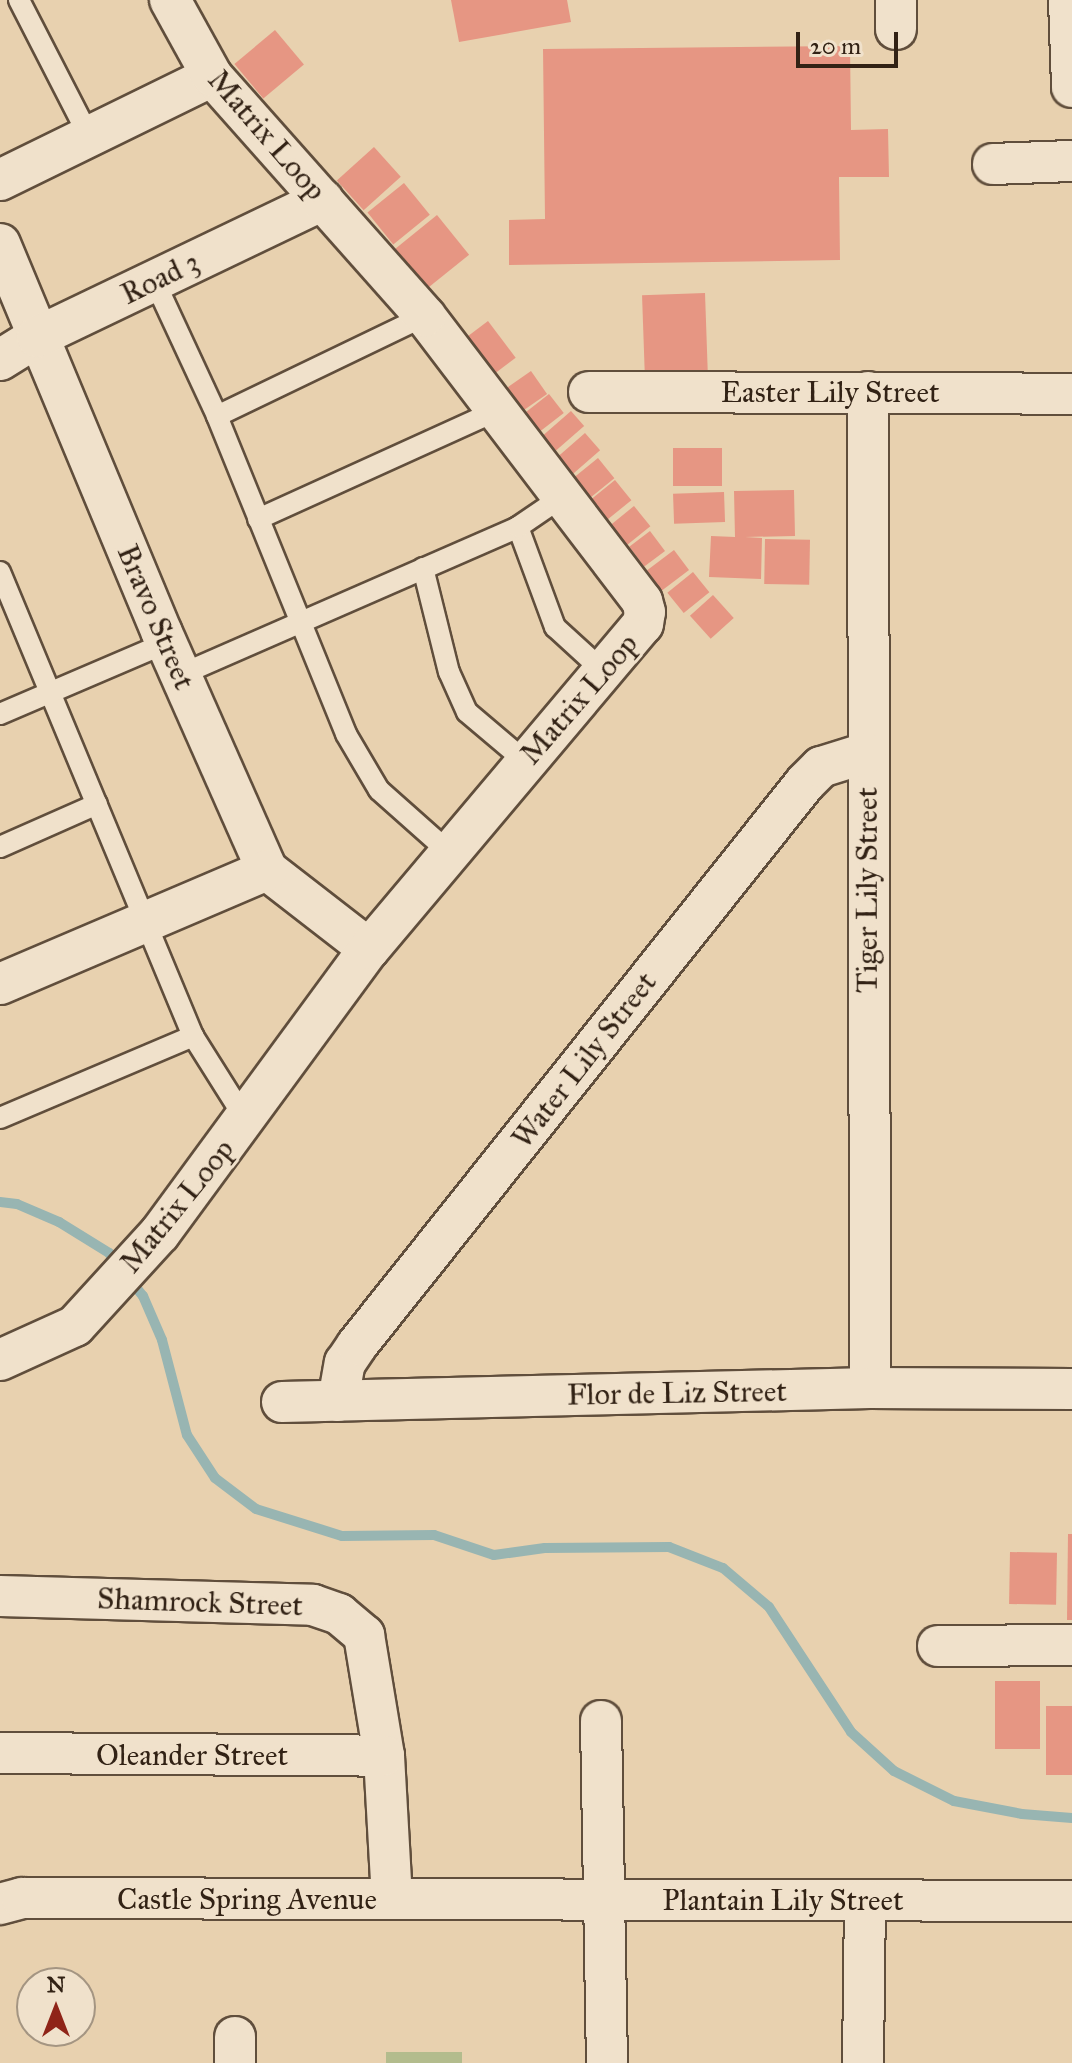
<!DOCTYPE html>
<html>
<head>
<meta charset="utf-8">
<style>
  body { margin:0 }
  #map { position:relative; width:1072px; height:2063px; overflow:hidden; background:#e8d1af; font-family:"IM FELL Great Primer",serif }
  div>[style] { position:absolute }
  .green>* { inset:0; background:#b3bc8d; transform-origin:0 0 }
  .stream>* { height:10px; margin:-5px; padding:0 5px; transform-origin:5px; border-radius:5px; background:#98b5b2 }
  .building>* { inset:0; background:#e69683; transform-origin:0 0 }
  .roads { filter:drop-shadow(2px 0 #604e3c) drop-shadow(-2px 0 #604e3c) drop-shadow(0 2px #604e3c) drop-shadow(0 -2px #604e3c) }
  .lane>* { height:20px; margin:-10px; padding:0 10px; transform-origin:10px; border-radius:10px; background:#f0e1cb }
  .street>* { height:40px; margin:-20px; padding:0 20px; transform-origin:20px; border-radius:20px; background:#f0e1cb }
  span { translate:-50% -50%; white-space:nowrap; text-align:center; line-height:1.15; -webkit-text-stroke:6px #f0e1cb; paint-order:stroke }
  .street-label { font-size:30px; color:#322215 }
  .north { position:absolute; left:16px; top:1967px; width:80px; height:80px; box-sizing:border-box; background:#f0e1cb; border:2px solid #a49582; border-radius:50%; rotate:0deg; font-size:22px; font-weight:700; line-height:32px; text-align:center; color:#322215 }
  .north::after { content:''; display:block; margin:auto; width:28px; height:36px; background:#8f2418; clip-path:polygon(50% 0,100% 100%,50% 72%,0 100%) }
  .scale { position:absolute; left:796px; top:32px; width:102px; height:36px; box-sizing:border-box; border:4px solid #322215; border-top:0; padding-left:10px; font-size:24px; line-height:28px; white-space:nowrap; color:#322215; -webkit-text-stroke:6px #f0e1cb; paint-order:stroke }
</style>
</head>
<body>
<div id="map">
  <div class="green">
    <div style="left:462px;top:2052px;width:11px;height:76px;rotate:90deg"></div>
  </div>
  <div class="stream">
    <div style="left:0;top:1202px;width:17px;rotate:7deg"></div>
    <div style="left:17px;top:1204px;width:46px;rotate:23.2deg"></div>
    <div style="left:59px;top:1222px;width:59px;rotate:31.8deg"></div>
    <div style="left:109px;top:1253px;width:14px;rotate:51deg"></div>
    <div style="left:130px;top:1280px;width:21px;rotate:51deg"></div>
    <div style="left:143px;top:1296px;width:48px;rotate:66.6deg"></div>
    <div style="left:162px;top:1340px;width:98px;rotate:75.3deg"></div>
    <div style="left:187px;top:1435px;width:51px;rotate:56.9deg"></div>
    <div style="left:215px;top:1478px;width:51px;rotate:37.1deg"></div>
    <div style="left:256px;top:1509px;width:90px;rotate:17.4deg"></div>
    <div style="left:342px;top:1536px;width:92px;rotate:-0.6deg"></div>
    <div style="left:434px;top:1535px;width:63px;rotate:18.4deg"></div>
    <div style="left:494px;top:1555px;width:51px;rotate:-7.8deg"></div>
    <div style="left:545px;top:1548px;width:124px;rotate:-0.5deg"></div>
    <div style="left:669px;top:1547px;width:58px;rotate:21.3deg"></div>
    <div style="left:723px;top:1568px;width:60px;rotate:40.3deg"></div>
    <div style="left:769px;top:1607px;width:149px;rotate:56.7deg"></div>
    <div style="left:851px;top:1732px;width:58px;rotate:42.2deg"></div>
    <div style="left:894px;top:1771px;width:67px;rotate:26.6deg"></div>
    <div style="left:954px;top:1801px;width:69px;rotate:10.8deg"></div>
    <div style="left:1022px;top:1814px;width:50px;rotate:4.6deg"></div>
  </div>
  <div class="building">
    <div style="clip-path:polygon(451px 0,567px 0,571px 22px,459px 42px)"></div>
    <div style="left:275px;top:30px;width:45px;height:53px;rotate:50deg"></div>
    <div style="clip-path:polygon(850px 46px,851px 130px,888px 129px,889px 177px,839px 177px,840px 260px,509px 265px,509px 220px,545px 219px,543px 49px)"></div>
    <div style="left:374px;top:147px;width:40px;height:50px;rotate:48deg"></div>
    <div style="left:404px;top:183px;width:41px;height:47px;rotate:51deg"></div>
    <div style="left:437px;top:215px;width:51px;height:54px;rotate:51deg"></div>
    <div style="left:705px;top:293px;width:82px;height:63px;rotate:88deg"></div>
    <div style="left:488px;top:321px;width:46px;height:34px;rotate:53deg"></div>
    <div style="left:531px;top:371px;width:28px;height:33px;rotate:55deg"></div>
    <div style="left:549px;top:394px;width:24px;height:34px;rotate:52deg"></div>
    <div style="left:571px;top:411px;width:20px;height:41px;rotate:49deg"></div>
    <div style="left:585px;top:433px;width:23px;height:38px;rotate:49deg"></div>
    <div style="left:673px;top:448px;width:49px;height:38px"></div>
    <div style="left:598px;top:458px;width:26px;height:33px;rotate:51deg"></div>
    <div style="left:615px;top:480px;width:26px;height:33px;rotate:51deg"></div>
    <div style="clip-path:polygon(794px 490px,795px 536px,745px 537px,762px 538px,761px 579px,709px 577px,711px 536px,735px 537px,734px 491px)"></div>
    <div style="left:724px;top:492px;width:30px;height:51px;rotate:88deg"></div>
    <div style="left:634px;top:506px;width:26px;height:32px;rotate:51deg"></div>
    <div style="left:650px;top:531px;width:25px;height:26px;rotate:53deg"></div>
    <div style="left:765px;top:539px;width:45px;height:45px;rotate:1deg"></div>
    <div style="left:674px;top:550px;width:25px;height:34px;rotate:53deg"></div>
    <div style="left:693px;top:572px;width:26px;height:33px;rotate:51deg"></div>
    <div style="left:713px;top:595px;width:31px;height:31px;rotate:48deg"></div>
    <div style="clip-path:polygon(1068px 1534px,1072px 1534px,1072px 1620px,1067px 1620px)"></div>
    <div style="left:1010px;top:1552px;width:47px;height:52px;rotate:1deg"></div>
    <div style="left:995px;top:1681px;width:45px;height:68px"></div>
    <div style="left:1072px;top:1706px;width:69px;height:26px;rotate:90deg"></div>
  </div>
  <div class="roads">
    <div class="lane">
      <div style="left:19px;top:0;width:153px;rotate:62.8deg"></div>
      <div style="left:154px;top:280px;width:150px;rotate:65.1deg"></div>
      <div style="left:217px;top:416px;width:343px;rotate:67.9deg"></div>
      <div style="left:346px;top:734px;width:65px;rotate:59.5deg"></div>
      <div style="left:379px;top:790px;width:96px;rotate:41.6deg"></div>
      <div style="left:217px;top:416px;width:231px;rotate:-25.7deg"></div>
      <div style="left:258px;top:519px;width:261px;rotate:-24.4deg"></div>
      <div style="left:518px;top:527px;width:107px;rotate:69.7deg"></div>
      <div style="left:555px;top:627px;width:64px;rotate:42.5deg"></div>
      <div style="left:423px;top:568px;width:107px;rotate:76deg"></div>
      <div style="left:449px;top:672px;width:44px;rotate:65.8deg"></div>
      <div style="left:467px;top:712px;width:76px;rotate:40.2deg"></div>
      <div style="left:0;top:572px;width:503px;rotate:67.42deg"></div>
      <div style="left:193px;top:1036px;width:99px;rotate:57.8deg"></div>
      <div style="left:180px;top:675px;width:369px;rotate:-23.6deg"></div>
      <div style="left:518px;top:527px;width:53px;rotate:-34.3deg"></div>
      <div style="left:0;top:714px;width:181px;rotate:-23.2deg"></div>
      <div style="left:0;top:847px;width:106px;rotate:-23.9deg"></div>
      <div style="left:0;top:1118px;width:210px;rotate:-23deg"></div>
    </div>
    <div class="street">
      <div style="left:896px;top:0;width:29px;rotate:90deg"></div>
      <div style="left:1069px;top:0;width:87px;rotate:88deg"></div>
      <div style="left:993px;top:164px;width:79px;rotate:-2.2deg"></div>
      <div style="left:0;top:180px;width:236px;rotate:-26.1deg"></div>
      <div style="left:0;top:244px;width:421px;rotate:67.4deg"></div>
      <div style="left:162px;top:633px;width:259px;rotate:66.1deg"></div>
      <div style="left:267px;top:870px;width:129px;rotate:37.8deg"></div>
      <div style="left:0;top:360px;width:44px;rotate:-31.9deg"></div>
      <div style="left:37px;top:337px;width:317px;rotate:-25.6deg"></div>
      <div style="left:589px;top:392px;width:483px;rotate:0.2deg"></div>
      <div style="left:868px;top:392px;width:996px;rotate:89.88deg"></div>
      <div style="left:0;top:984px;width:290px;rotate:-23.1deg"></div>
      <div style="left:0;top:1360px;width:82px;rotate:-24.4deg"></div>
      <div style="left:75px;top:1326px;width:126px;rotate:-47.6deg"></div>
      <div style="left:160px;top:1233px;width:353px;rotate:-53.7deg"></div>
      <div style="left:369px;top:949px;width:425px;rotate:-49.9deg"></div>
      <div style="left:643px;top:624px;width:12px;rotate:-81deg"></div>
      <div style="left:645px;top:612px;width:11px;rotate:-105deg"></div>
      <div style="left:642px;top:601px;width:358px;rotate:-127.3deg"></div>
      <div style="left:425px;top:316px;width:321px;rotate:-131.6deg"></div>
      <div style="left:212px;top:76px;width:87px;rotate:-118.9deg"></div>
      <div style="left:338px;top:1401px;width:39px;rotate:-80deg"></div>
      <div style="left:345px;top:1363px;width:22px;rotate:-56deg"></div>
      <div style="left:357px;top:1345px;width:719px;rotate:-51.44deg"></div>
      <div style="left:805px;top:783px;width:23px;rotate:-45deg"></div>
      <div style="left:821px;top:767px;width:47px;rotate:-17.3deg"></div>
      <div style="left:282px;top:1402px;width:588px;rotate:-1.36deg"></div>
      <div style="left:870px;top:1388px;width:202px;rotate:0.3deg"></div>
      <div style="left:0;top:1596px;width:313px;rotate:1.6deg"></div>
      <div style="left:313px;top:1605px;width:28px;rotate:19deg"></div>
      <div style="left:339px;top:1614px;width:33px;rotate:40deg"></div>
      <div style="left:364px;top:1635px;width:123px;rotate:80.6deg"></div>
      <div style="left:384px;top:1756px;width:143px;rotate:86.8deg"></div>
      <div style="left:938px;top:1646px;width:134px;rotate:-0.4deg"></div>
      <div style="left:601px;top:1721px;width:342px;rotate:89deg"></div>
      <div style="left:0;top:1753px;width:384px;rotate:0.4deg"></div>
      <div style="left:0;top:1904px;width:23px;rotate:-15deg"></div>
      <div style="left:22px;top:1898px;width:1050px;rotate:0.16deg"></div>
      <div style="left:235px;top:2063px;width:26px;rotate:-90deg"></div>
      <div style="left:863px;top:2063px;width:163px;rotate:-89.3deg"></div>
    </div>
  </div>
  <div class="street-label">
    <span style="left:267px;top:135px;rotate:49deg">Matrix Loop</span>
    <span style="left:160px;top:278px;rotate:-26deg">Road 3</span>
    <span style="left:830px;top:392px">Easter Lily Street</span>
    <span style="left:156px;top:617px;rotate:67deg">Bravo Street</span>
    <span style="left:579px;top:699px;rotate:-49deg">Matrix Loop</span>
    <span style="left:867px;top:890px;rotate:-90deg">Tiger Lily Street</span>
    <span style="left:584px;top:1060px;rotate:-52deg">Water Lily Street</span>
    <span style="left:177px;top:1206px;rotate:-51deg">Matrix Loop</span>
    <span style="left:677px;top:1393px;rotate:-1deg">Flor de Liz Street</span>
    <span style="left:200px;top:1602px;rotate:2deg">Shamrock Street</span>
    <span style="left:192px;top:1755px">Oleander Street</span>
    <span style="left:247px;top:1899px">Castle Spring Avenue</span>
    <span style="left:783px;top:1900px">Plantain Lily Street</span>
  </div>
  <div class="north">N</div>
  <div class="scale">20 m</div>
</div>
</body>
</html>
